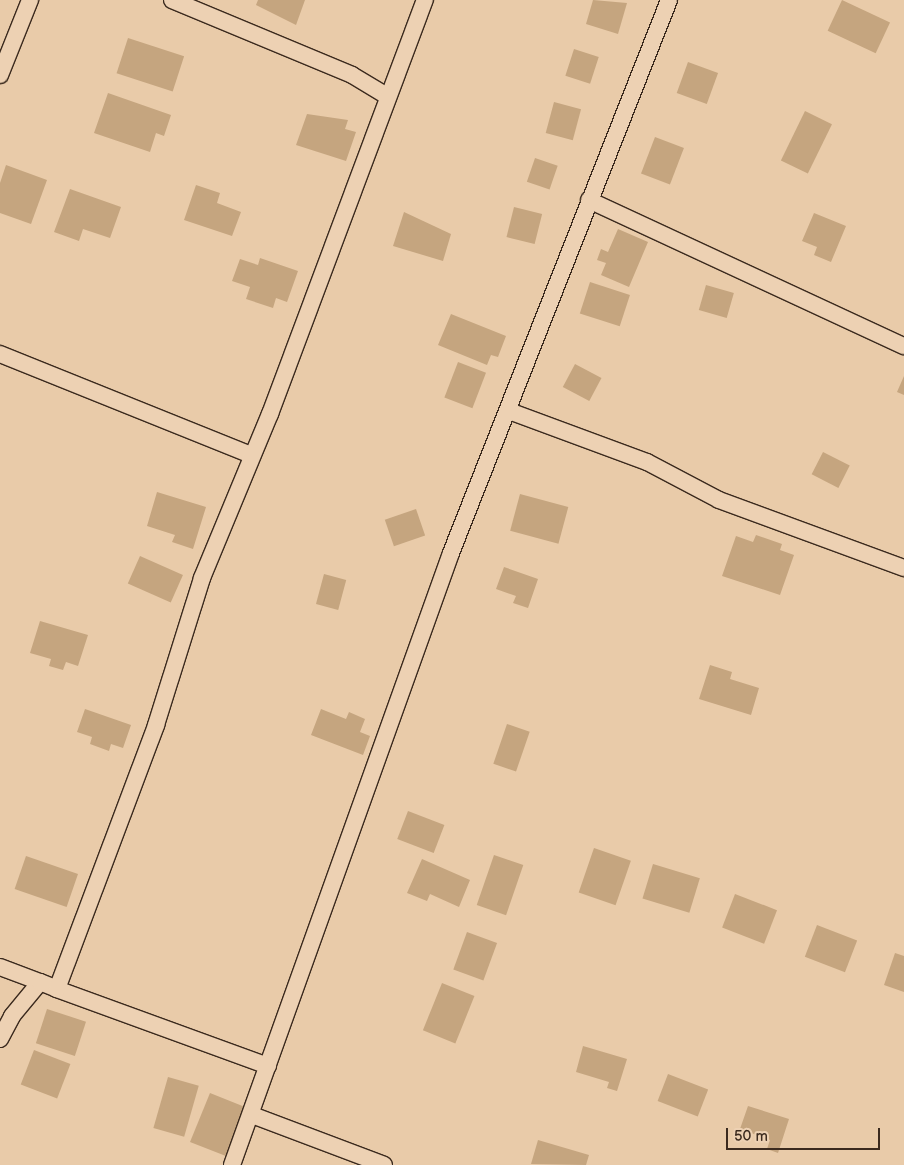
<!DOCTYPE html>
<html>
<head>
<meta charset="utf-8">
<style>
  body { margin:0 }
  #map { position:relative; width:904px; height:1165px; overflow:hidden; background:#e9cba9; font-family:"Balsamiq Sans",sans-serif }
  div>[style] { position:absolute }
  .building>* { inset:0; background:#c5a57f; transform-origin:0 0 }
  .roads { filter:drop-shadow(1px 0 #3b2a1e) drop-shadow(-1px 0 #3b2a1e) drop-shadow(0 1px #3b2a1e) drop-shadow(0 -1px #3b2a1e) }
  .minor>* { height:16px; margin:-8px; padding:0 8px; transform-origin:8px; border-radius:8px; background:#edd1b3 }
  span { translate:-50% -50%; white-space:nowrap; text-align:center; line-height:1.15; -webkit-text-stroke:5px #edd1b3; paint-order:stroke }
  .scale { position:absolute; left:726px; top:1128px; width:154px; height:22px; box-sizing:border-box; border:2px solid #3b2a1e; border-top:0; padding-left:6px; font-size:15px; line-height:18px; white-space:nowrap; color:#3b2a1e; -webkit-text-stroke:4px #edd1b3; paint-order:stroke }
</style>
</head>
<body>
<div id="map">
  <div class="building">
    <div style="clip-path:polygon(258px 0,305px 0,296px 25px,256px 5px)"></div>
    <div style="clip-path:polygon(593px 0,627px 3px,618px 34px,586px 24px)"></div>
    <div style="left:842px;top:0;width:53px;height:34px;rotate:25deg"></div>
    <div style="left:128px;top:38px;width:59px;height:37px;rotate:18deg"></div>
    <div style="left:574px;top:49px;width:26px;height:28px;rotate:18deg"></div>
    <div style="left:688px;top:62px;width:32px;height:33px;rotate:20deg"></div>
    <div style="clip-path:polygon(108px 93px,171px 115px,164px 136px,156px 133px,150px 152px,94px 133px)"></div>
    <div style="left:554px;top:102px;width:28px;height:32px;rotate:15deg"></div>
    <div style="left:805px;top:111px;width:30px;height:55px;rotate:26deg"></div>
    <div style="clip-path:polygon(307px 114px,348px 120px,345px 129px,356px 132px,346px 161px,296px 145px)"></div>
    <div style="left:655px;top:137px;width:31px;height:39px;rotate:21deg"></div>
    <div style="left:535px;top:158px;width:24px;height:25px;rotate:19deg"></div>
    <div style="clip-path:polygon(6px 165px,47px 180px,31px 224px,0 213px,0 183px)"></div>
    <div style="clip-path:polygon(196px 185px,220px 193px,217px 203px,241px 212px,232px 236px,184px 220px)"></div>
    <div style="clip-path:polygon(70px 189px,121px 207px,110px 238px,83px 229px,79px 241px,54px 232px)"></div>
    <div style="left:514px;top:207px;width:29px;height:31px;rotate:14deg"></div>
    <div style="clip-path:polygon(404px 212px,451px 234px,443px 261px,393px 246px)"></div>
    <div style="clip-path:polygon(814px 213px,846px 226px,831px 262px,814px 255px,817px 247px,802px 241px)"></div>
    <div style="clip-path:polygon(618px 229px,648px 242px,629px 287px,601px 275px,606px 263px,597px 260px,601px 249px,608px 252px)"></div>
    <div style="clip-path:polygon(260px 258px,298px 271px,287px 302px,276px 298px,273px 308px,246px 299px,250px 287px,232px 281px,240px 259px,258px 265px)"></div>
    <div style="left:590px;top:282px;width:42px;height:33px;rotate:18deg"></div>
    <div style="left:706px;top:285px;width:29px;height:26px;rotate:16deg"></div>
    <div style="clip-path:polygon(451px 314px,506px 336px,498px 357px,491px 355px,487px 365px,438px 345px)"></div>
    <div style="left:458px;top:362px;width:30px;height:38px;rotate:21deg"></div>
    <div style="left:575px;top:364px;width:30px;height:26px;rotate:28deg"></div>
    <div style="clip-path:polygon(904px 376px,904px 395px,897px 392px)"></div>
    <div style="left:823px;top:452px;width:30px;height:25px;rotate:27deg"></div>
    <div style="clip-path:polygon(157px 492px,206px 507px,193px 549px,172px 542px,175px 535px,147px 526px)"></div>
    <div style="left:520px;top:494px;width:50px;height:38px;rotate:15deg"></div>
    <div style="left:416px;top:509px;width:28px;height:33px;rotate:71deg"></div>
    <div style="clip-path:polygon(756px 535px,782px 544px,780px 550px,794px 555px,780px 595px,722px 576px,736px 536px,753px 542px)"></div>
    <div style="left:140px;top:556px;width:47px;height:30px;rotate:24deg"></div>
    <div style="clip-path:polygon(504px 567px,538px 579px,528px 608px,513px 603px,516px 596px,496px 589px)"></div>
    <div style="left:324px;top:574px;width:23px;height:31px;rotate:15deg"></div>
    <div style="clip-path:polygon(40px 621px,88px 635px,78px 666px,66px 662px,63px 670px,49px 666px,51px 659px,30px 653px)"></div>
    <div style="clip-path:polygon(710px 665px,732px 672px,730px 679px,759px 688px,751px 715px,699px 699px)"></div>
    <div style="clip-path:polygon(85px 709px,131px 725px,123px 748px,111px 744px,109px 751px,90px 744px,92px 737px,77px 732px)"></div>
    <div style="clip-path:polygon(321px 709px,346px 719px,349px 712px,365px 719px,360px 732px,370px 736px,363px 755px,311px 735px)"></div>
    <div style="left:507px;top:724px;width:24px;height:42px;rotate:19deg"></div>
    <div style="left:408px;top:811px;width:39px;height:30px;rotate:21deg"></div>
    <div style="left:594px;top:848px;width:39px;height:47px;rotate:19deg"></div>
    <div style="left:494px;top:855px;width:31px;height:53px;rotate:19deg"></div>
    <div style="left:26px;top:856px;width:55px;height:35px;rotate:19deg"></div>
    <div style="clip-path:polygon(422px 859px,470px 880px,459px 907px,430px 894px,427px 901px,407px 893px)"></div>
    <div style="left:653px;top:864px;width:49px;height:36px;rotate:17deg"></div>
    <div style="left:735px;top:894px;width:45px;height:36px;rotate:21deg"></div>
    <div style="left:817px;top:925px;width:43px;height:34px;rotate:21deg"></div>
    <div style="left:467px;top:932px;width:32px;height:40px;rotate:20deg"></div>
    <div style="clip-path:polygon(895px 953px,904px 956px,904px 992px,884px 985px)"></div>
    <div style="left:442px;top:983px;width:35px;height:51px;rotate:22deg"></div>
    <div style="left:47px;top:1009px;width:41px;height:36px;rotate:18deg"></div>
    <div style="clip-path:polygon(583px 1046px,627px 1059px,617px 1091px,607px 1088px,609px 1082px,576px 1072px)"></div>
    <div style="left:34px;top:1050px;width:39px;height:37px;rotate:21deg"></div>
    <div style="left:668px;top:1074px;width:43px;height:29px;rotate:21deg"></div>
    <div style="left:168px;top:1077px;width:32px;height:53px;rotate:16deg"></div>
    <div style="clip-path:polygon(210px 1093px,245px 1107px,231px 1158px,190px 1142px)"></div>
    <div style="clip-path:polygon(748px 1106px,789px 1119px,778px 1153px,767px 1149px,770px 1140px,740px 1129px)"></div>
    <div style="clip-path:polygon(538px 1140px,589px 1155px,586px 1165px,531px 1164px)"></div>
  </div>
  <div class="roads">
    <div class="minor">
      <div style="left:172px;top:0;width:195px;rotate:22.6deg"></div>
      <div style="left:352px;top:75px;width:41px;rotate:31deg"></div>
      <div style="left:0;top:75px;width:81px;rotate:-68.2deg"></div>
      <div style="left:589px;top:200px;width:347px;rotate:24.9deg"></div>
      <div style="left:0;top:354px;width:271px;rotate:21.9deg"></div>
      <div style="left:509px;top:411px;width:147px;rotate:20.3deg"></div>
      <div style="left:647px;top:462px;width:81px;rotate:27.8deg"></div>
      <div style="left:719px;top:500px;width:197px;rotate:20.2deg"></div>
      <div style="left:0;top:967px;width:43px;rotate:20.6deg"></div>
      <div style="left:0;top:1039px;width:26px;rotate:-62deg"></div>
      <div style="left:12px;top:1016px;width:44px;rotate:-50.5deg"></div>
      <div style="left:40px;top:982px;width:18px;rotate:22deg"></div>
      <div style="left:268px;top:1066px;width:225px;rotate:-160deg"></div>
      <div style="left:57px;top:989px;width:282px;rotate:-69.4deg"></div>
      <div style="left:156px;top:725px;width:154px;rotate:-72.6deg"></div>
      <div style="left:202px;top:578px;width:178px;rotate:-67.5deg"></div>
      <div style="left:270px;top:414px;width:442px;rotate:-69.5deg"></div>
      <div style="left:252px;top:1115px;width:141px;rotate:20.7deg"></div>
      <div style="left:232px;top:1165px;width:650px;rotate:-70.31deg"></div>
      <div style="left:451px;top:553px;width:594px;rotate:-68.48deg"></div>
    </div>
  </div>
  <div class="scale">50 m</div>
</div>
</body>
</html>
